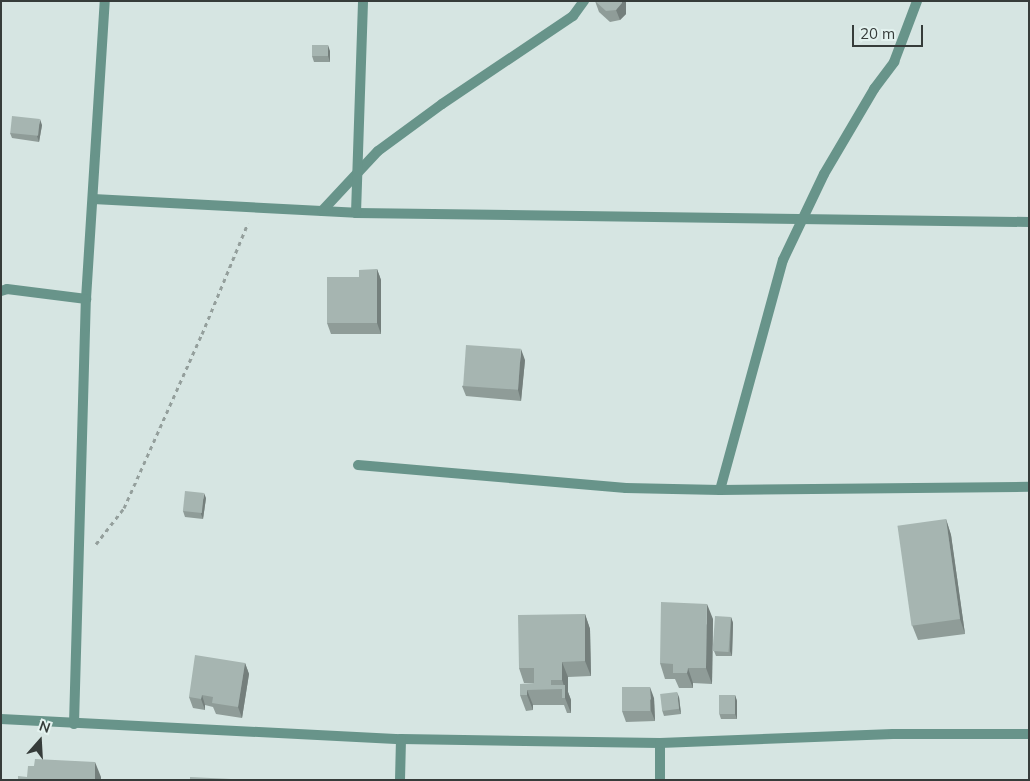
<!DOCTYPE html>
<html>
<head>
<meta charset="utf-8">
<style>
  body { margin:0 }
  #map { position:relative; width:1030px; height:781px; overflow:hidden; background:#d6e5e2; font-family:Mulish,sans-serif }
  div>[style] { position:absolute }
  .path>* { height:3px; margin-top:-1.5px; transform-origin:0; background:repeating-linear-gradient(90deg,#949f9c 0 4px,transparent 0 8px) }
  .minor>* { height:10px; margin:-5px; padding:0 5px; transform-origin:5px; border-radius:5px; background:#68948a }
  .wall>* { inset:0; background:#8f9c98 }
  .shaded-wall>* { inset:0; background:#747f7c }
  .building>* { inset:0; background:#a6b5b1; transform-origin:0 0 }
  span { translate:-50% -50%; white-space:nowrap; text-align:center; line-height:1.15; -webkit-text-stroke:4px #e3f2ef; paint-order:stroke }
  .frame { position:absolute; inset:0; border:2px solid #363c3a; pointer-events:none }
  .north { position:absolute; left:15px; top:716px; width:50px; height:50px; -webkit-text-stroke:4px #e3f2ef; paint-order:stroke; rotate:19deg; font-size:14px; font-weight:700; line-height:20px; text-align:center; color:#363c3a }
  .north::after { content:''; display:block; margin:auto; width:18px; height:22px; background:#363c3a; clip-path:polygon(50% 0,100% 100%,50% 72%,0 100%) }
  .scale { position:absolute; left:852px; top:25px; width:71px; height:22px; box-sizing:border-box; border:2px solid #363c3a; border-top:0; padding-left:6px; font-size:15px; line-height:18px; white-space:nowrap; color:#363c3a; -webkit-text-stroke:4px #e3f2ef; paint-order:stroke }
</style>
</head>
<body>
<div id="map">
  <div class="path">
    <div style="left:96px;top:544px;width:46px;rotate:-52.1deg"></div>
    <div style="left:124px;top:508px;width:191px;rotate:-65.9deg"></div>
    <div style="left:202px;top:334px;width:120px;rotate:-67.5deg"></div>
  </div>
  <div class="minor">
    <div style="left:93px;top:199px;width:263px;rotate:3deg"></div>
    <div style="left:356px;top:213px;width:673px;rotate:0.77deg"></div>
    <div style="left:322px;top:211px;width:82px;rotate:-47deg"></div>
    <div style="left:378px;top:151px;width:79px;rotate:-36.3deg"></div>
    <div style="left:442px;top:104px;width:158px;rotate:-33.9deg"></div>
    <div style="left:573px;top:16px;width:19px;rotate:-54deg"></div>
    <div style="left:356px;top:213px;width:212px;rotate:-88.1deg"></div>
    <div style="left:1px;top:291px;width:6px;rotate:-18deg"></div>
    <div style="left:7px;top:289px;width:80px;rotate:7.2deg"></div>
    <div style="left:86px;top:299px;width:299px;rotate:-86.4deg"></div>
    <div style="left:358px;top:465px;width:269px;rotate:4.9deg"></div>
    <div style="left:626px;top:488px;width:94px;rotate:1.2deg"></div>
    <div style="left:720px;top:490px;width:309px;rotate:-0.6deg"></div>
    <div style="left:720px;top:490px;width:238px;rotate:-74.7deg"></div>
    <div style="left:783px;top:260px;width:95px;rotate:-64.5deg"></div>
    <div style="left:824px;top:174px;width:99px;rotate:-59.5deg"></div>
    <div style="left:874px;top:89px;width:34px;rotate:-53deg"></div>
    <div style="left:894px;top:62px;width:65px;rotate:-69.3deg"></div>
    <div style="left:1px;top:719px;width:400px;rotate:2.9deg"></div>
    <div style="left:401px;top:739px;width:259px;rotate:0.9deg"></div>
    <div style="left:74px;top:724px;width:425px;rotate:-88.4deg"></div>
    <div style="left:400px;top:780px;width:41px;rotate:-88.6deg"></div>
    <div style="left:660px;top:780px;width:37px;rotate:-90deg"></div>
    <div style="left:660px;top:743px;width:233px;rotate:-2.2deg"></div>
    <div style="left:893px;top:734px;width:136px"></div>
  </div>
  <div class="wall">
    <div style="clip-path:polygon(595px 1px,626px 1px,626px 14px,620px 20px,610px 22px,599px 12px)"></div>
    <div style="clip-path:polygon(330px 51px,330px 62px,314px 62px,312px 56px)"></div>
    <div style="clip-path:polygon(42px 125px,39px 142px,12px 138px,10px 133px)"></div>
    <div style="clip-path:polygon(377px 269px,381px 280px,381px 334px,331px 334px,327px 323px,359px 277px)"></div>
    <div style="clip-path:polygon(525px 360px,521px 401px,466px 396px,462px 386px)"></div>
    <div style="clip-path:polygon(206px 498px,203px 519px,185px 517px,183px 511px)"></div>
    <div style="clip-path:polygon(946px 519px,951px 535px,965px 634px,918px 640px,912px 625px)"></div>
    <div style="clip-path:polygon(585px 614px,590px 629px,591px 676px,568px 677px,568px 692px,571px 700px,571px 713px,567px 713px,564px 705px,533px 705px,533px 710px,526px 711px,520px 695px,534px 683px,524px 683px,519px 668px)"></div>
    <div style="clip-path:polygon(731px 617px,733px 623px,732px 656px,716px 656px,714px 651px)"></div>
    <div style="clip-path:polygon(713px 619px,712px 684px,693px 683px,693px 688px,679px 688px,675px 679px,665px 679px,660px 663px)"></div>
    <div style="clip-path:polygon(245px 663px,249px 674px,242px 718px,216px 714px,213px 707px,205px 705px,205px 710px,193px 708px,189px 697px)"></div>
    <div style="clip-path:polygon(735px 695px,737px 701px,737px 719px,721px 719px,719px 713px)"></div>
    <div style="clip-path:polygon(679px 697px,681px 714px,664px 716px,662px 710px)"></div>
    <div style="clip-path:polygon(654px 698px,655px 721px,626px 722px,622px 711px)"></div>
  </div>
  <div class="shaded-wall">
    <div style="clip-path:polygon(622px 1px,626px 1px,626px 14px,620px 20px,616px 10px)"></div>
    <div style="clip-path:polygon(328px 45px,330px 51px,330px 62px,328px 56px)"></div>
    <div style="clip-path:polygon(40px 119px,42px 125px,39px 142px,37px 136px)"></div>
    <div style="clip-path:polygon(377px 269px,381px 280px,381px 334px,377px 323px)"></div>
    <div style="clip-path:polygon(521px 349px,525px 360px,521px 401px,518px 390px)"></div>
    <div style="clip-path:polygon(204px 493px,206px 498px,203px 519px,201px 514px)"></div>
    <div style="clip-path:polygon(946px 519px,951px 535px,965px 634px,960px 619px)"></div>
    <div style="clip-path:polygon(707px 604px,713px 619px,712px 684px,706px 668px)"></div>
    <div style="clip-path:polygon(585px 614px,590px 629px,591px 676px,585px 661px)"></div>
    <div style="clip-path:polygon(731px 617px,733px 623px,732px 656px,730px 651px)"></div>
    <div style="clip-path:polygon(562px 662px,568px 677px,568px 692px,571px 700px,571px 713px,565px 698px,565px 689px,562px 680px)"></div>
    <div style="clip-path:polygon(245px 663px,249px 674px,242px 718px,238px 707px)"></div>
    <div style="clip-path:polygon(688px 668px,693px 683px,693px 688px,687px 673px)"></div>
    <div style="clip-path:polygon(650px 687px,654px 698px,655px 721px,651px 711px)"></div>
    <div style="clip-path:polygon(527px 690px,533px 705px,533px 710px,527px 695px)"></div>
    <div style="clip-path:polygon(677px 692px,679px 697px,681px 714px,679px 709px)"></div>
    <div style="clip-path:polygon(202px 695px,205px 705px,205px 710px,201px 699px)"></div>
    <div style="clip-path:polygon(735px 695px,737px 701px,737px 719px,735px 714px)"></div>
    <div style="clip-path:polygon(95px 762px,101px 777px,101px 780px,95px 780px)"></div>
  </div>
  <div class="building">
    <div style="clip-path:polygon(595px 1px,622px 1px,622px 3px,616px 10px,606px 11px)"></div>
    <div style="left:312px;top:45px;width:16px;height:11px"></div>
    <div style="left:12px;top:116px;width:28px;height:17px;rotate:6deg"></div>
    <div style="clip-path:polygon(377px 269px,377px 323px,327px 323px,327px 277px,359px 277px,359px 270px)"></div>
    <div style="left:466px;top:345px;width:55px;height:41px;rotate:4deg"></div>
    <div style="left:185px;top:491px;width:19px;height:20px;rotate:6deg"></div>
    <div style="left:946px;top:519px;width:101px;height:49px;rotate:82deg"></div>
    <div style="clip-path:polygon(661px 602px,707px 604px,706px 668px,688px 668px,687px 673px,673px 673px,673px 664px,660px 663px)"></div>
    <div style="clip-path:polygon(585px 614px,585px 661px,562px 662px,562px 680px,551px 680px,551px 685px,565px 685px,565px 698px,562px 698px,562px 689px,527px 690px,527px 695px,520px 695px,520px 684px,534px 683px,534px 668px,519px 668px,518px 615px)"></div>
    <div style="left:715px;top:616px;width:16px;height:35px;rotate:4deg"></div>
    <div style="clip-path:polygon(195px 655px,245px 663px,238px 707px,212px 703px,213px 697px,202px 695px,201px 699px,189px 697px)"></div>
    <div style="left:622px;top:687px;width:28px;height:24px"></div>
    <div style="left:677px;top:692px;width:17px;height:17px;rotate:83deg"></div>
    <div style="left:735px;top:695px;width:19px;height:16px;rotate:90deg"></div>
    <div style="clip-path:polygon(35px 759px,95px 762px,95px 780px,18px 780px,18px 776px,27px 777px,28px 766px,34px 766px)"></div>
    <div style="clip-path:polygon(190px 777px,231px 779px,231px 780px,190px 780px)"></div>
  </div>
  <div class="frame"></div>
  <div class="north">N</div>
  <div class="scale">20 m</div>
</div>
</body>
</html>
